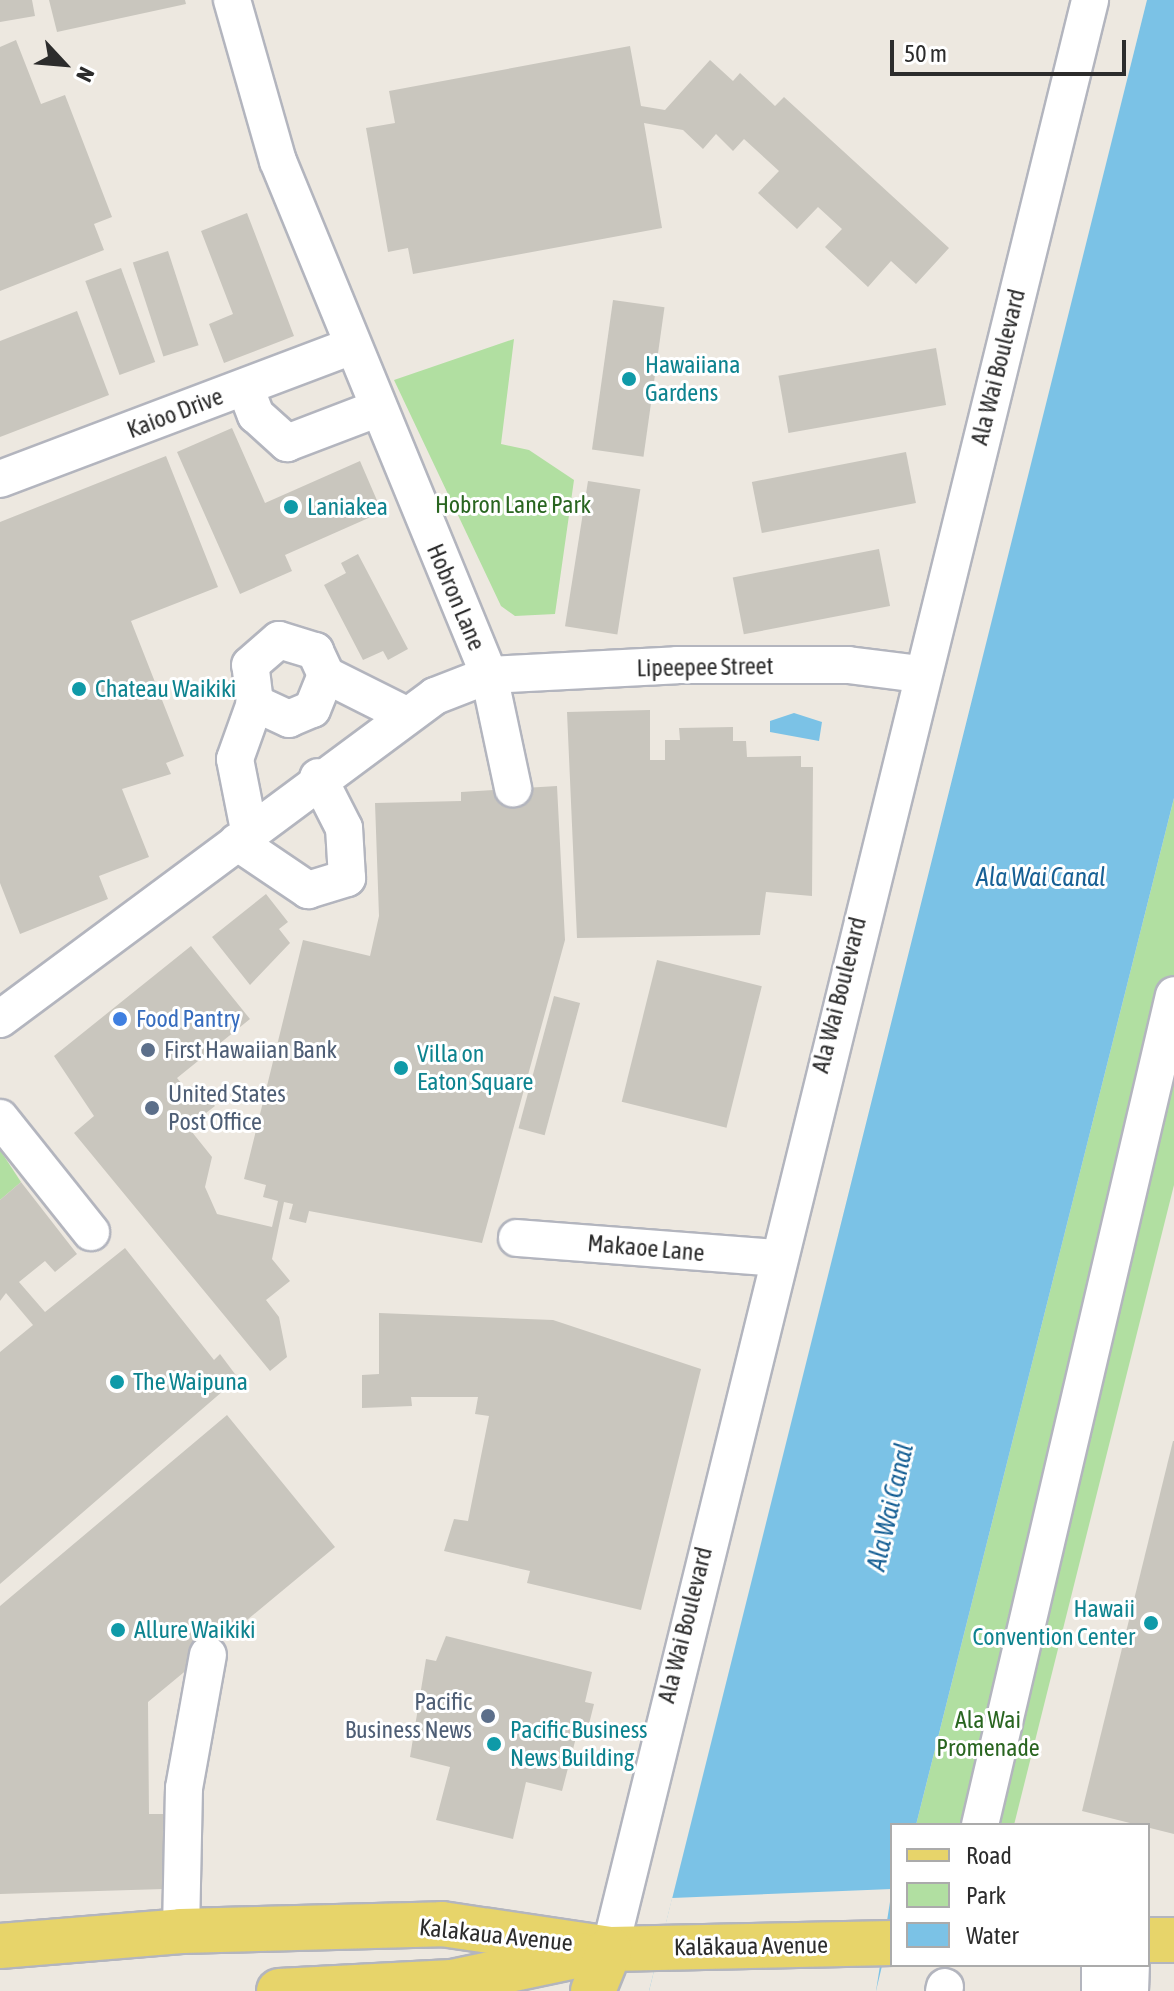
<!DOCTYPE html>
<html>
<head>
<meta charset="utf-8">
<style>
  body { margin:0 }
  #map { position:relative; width:1174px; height:1991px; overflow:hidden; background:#ede8e0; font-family:"Asap Condensed",sans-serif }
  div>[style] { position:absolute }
  .green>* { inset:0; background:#b1dfa1 }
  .water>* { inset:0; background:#7bc2e6 }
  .pier>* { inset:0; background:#ede8e0 }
  .building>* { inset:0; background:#c9c6be; transform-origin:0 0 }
  .roads { filter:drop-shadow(2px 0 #b3b5be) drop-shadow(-2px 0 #b3b5be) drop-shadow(0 2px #b3b5be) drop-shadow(0 -2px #b3b5be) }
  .minor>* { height:36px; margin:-18px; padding:0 18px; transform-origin:18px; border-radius:18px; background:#fff }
  .major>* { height:44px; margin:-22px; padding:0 22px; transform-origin:22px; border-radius:22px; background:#e7d46a }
  .dots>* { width:22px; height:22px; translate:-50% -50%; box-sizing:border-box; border:4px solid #fff; border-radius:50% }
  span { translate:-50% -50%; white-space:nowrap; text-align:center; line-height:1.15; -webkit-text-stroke:6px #fff; paint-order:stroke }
  .culture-label { font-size:24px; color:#0d838f }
  .left { translate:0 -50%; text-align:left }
  .right { translate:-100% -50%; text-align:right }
  .street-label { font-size:24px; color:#2c2c2c }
  .park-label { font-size:24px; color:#296520 }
  .shop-label { font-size:24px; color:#366cbe }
  .service-label { font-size:24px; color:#4e5e75 }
  .water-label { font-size:26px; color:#176095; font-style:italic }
  .legend { position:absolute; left:890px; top:1823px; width:260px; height:144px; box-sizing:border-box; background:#fff; border:2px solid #ababab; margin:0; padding:10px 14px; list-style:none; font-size:24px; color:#2c2c2c }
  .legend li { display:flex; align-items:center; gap:16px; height:40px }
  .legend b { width:40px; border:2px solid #ababab }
  .north { position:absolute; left:24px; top:24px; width:80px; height:80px; -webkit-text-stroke:6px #fff; paint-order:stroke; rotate:116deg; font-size:22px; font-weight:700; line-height:32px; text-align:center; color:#2c2c2c }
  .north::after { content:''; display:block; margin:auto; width:28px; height:36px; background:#2c2c2c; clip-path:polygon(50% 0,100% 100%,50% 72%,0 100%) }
  .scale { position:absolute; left:890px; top:40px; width:236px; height:36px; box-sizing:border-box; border:4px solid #2c2c2c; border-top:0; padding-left:10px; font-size:24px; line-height:28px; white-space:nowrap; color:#2c2c2c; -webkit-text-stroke:6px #fff; paint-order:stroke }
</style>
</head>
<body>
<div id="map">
  <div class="green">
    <div style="clip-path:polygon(514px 339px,501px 444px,529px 450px,574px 480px,555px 614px,515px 616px,501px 606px,394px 380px)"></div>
    <div style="clip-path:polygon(1174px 798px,1174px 1185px,1014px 1825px,916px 1825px)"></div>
    <div style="clip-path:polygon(0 1150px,21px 1182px,0 1200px)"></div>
  </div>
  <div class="water">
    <div style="clip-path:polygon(1147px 0,1174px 0,1174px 798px,916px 1825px,892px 1825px,892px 1924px,876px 1991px,649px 1991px)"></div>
    <div style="clip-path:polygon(794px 713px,822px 722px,819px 741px,770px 732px,770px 721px)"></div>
  </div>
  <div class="pier">
    <div style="clip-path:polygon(892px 1889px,876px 1991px,649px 1991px,672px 1898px)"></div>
  </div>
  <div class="building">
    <div style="clip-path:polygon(0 0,32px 0,35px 16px,0 22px)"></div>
    <div style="clip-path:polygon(49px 0,185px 0,186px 4px,57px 32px)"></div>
    <div style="clip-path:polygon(16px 40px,41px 104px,65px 95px,112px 217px,94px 224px,104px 250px,0 291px,0 47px)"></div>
    <div style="clip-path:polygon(630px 46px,641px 106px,665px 110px,710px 60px,733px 81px,740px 73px,775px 106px,784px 97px,949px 248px,916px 284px,891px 261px,868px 287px,825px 247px,842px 229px,818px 207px,797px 229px,758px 193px,779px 171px,744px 139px,733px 151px,716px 134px,703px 149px,683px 130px,644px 123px,662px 228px,413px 274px,408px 248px,388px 252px,366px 128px,395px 123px,389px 91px)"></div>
    <div style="clip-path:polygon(247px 213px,294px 336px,224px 363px,209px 324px,233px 314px,201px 231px)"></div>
    <div style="left:168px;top:251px;width:99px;height:37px;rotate:72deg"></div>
    <div style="left:121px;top:268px;width:100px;height:38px;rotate:70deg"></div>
    <div style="left:613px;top:300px;width:52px;height:151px;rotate:8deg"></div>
    <div style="clip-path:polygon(77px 311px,109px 395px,0 437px,0 341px)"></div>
    <div style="left:936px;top:348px;width:58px;height:160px;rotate:80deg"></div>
    <div style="clip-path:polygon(232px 428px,265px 503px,360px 461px,382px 512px,285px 555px,292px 571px,240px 594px,177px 452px)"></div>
    <div style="left:906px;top:452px;width:52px;height:157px;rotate:79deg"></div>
    <div style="clip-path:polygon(166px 456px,218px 587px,131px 621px,184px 756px,166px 763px,171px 774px,122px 789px,149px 857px,99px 876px,108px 899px,20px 934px,0 883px,0 522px)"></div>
    <div style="left:588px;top:481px;width:53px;height:147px;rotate:9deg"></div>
    <div style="left:879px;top:549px;width:58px;height:149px;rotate:79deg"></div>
    <div style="clip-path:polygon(358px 554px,408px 649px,388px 660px,383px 651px,363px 660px,324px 585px,346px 573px,341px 563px)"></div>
    <div style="clip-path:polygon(650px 710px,650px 760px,665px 760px,665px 740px,680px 740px,679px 728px,733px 727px,733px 741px,746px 741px,747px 757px,801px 756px,801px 767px,813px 767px,812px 896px,766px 892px,760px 935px,577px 938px,567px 712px)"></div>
    <div style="clip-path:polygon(557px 786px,565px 940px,482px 1243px,309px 1211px,306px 1223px,289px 1219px,293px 1204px,284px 1202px,272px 1259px,290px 1281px,266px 1300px,279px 1317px,287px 1357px,270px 1371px,74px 1133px,94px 1116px,54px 1056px,191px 946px,250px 1019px,177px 1078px,187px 1090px,196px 1083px,215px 1106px,188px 1127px,212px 1157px,205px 1187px,217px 1214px,272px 1227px,278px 1201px,263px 1197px,266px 1185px,244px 1179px,303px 940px,370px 956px,379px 916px,375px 803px,461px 801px,461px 792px)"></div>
    <div style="clip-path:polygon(266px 894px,288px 922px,279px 929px,290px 943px,250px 985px,212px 937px)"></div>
    <div style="left:657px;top:960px;width:108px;height:146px;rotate:14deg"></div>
    <div style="left:554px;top:996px;width:27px;height:137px;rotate:15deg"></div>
    <div style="clip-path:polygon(21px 1182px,77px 1254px,55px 1272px,45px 1261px,19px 1282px,45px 1312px,125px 1248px,214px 1360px,220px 1354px,238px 1378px,0 1584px,0 1352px,33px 1325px,6px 1293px,0 1301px,0 1200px)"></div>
    <div style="clip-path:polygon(379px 1313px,553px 1320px,701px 1369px,641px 1610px,527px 1583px,530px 1571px,444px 1551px,454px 1519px,468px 1521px,489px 1416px,475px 1414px,478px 1397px,411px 1397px,412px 1406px,362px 1408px,362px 1375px,379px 1374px)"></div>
    <div style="clip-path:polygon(227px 1415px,335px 1547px,148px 1702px,149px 1814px,164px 1814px,164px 1889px,0 1894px,0 1606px)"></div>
    <div style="clip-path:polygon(1173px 1441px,1174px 1441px,1174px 1834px,1082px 1811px)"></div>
    <div style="clip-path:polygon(446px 1636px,592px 1672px,585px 1702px,594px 1704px,587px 1732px,578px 1730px,562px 1791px,526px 1782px,513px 1839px,436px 1820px,450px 1767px,410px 1757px,426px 1659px,436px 1661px)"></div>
  </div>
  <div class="roads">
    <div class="minor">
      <div style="left:232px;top:0;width:167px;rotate:74.1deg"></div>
      <div style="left:278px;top:161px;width:556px;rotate:67.68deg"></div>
      <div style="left:489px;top:675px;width:116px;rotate:78deg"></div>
      <div style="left:245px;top:387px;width:30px;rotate:69deg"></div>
      <div style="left:256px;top:415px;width:42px;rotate:42.1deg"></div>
      <div style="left:287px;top:443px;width:95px;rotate:-20.9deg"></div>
      <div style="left:0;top:479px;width:373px;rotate:-20.7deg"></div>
      <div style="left:326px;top:675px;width:85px;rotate:26.6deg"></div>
      <div style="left:249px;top:830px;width:72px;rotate:-101.2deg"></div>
      <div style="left:235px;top:759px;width:59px;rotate:-70.3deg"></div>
      <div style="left:255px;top:703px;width:38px;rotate:-97deg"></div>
      <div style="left:250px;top:665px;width:38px;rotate:-41deg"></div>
      <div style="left:279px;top:640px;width:38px;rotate:17deg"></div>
      <div style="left:315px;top:651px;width:26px;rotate:65deg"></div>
      <div style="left:326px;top:675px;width:37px;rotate:112deg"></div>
      <div style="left:312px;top:709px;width:25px;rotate:157deg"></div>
      <div style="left:289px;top:719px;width:38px;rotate:-155deg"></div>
      <div style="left:237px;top:842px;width:86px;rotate:34.1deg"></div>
      <div style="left:308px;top:890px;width:41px;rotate:-17.1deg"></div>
      <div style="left:347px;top:878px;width:50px;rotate:-93.4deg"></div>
      <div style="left:344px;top:828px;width:57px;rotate:-117deg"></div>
      <div style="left:0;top:1019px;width:542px;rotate:-36.59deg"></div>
      <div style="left:435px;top:696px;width:58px;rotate:-21.3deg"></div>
      <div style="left:489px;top:675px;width:188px;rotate:-3deg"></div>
      <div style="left:677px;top:665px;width:171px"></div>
      <div style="left:848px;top:665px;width:73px;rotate:7.1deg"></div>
      <div style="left:0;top:1118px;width:146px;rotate:51.4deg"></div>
      <div style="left:517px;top:1238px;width:258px;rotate:4.4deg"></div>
      <div style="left:980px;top:1825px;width:852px;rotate:-76.84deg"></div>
      <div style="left:181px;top:1931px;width:143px;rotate:-88.8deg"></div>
      <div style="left:184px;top:1788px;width:135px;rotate:-79.8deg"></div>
      <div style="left:610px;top:1949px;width:2007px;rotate:-76.16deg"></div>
      <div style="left:944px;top:1991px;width:4px;rotate:-76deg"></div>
      <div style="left:1100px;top:1991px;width:26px;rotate:-90deg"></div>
      <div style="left:1130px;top:1991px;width:26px;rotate:-88deg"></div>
    </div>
    <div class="major">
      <div style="left:1148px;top:1940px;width:26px"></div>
      <div style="left:0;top:1946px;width:182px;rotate:-4.7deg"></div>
      <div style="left:181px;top:1931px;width:261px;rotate:-1.5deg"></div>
      <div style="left:442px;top:1924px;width:170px;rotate:8.5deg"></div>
      <div style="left:610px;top:1949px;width:282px;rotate:-1.2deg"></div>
      <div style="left:279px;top:1991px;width:173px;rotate:-3deg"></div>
      <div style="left:452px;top:1982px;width:131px;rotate:-11.9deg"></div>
      <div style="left:593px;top:1991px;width:45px;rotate:-68deg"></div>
    </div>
  </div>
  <div class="dots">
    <div style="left:629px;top:379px;background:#0f9aa8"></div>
    <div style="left:291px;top:507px;background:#0f9aa8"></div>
    <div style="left:79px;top:689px;background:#0f9aa8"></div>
    <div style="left:120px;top:1019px;background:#3f7fe0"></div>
    <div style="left:148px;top:1050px;background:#5c6f8a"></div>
    <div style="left:401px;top:1068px;background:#0f9aa8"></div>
    <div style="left:152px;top:1108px;background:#5c6f8a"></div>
    <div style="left:117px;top:1382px;background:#0f9aa8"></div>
    <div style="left:1151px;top:1623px;background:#0f9aa8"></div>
    <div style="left:118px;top:1630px;background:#0f9aa8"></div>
    <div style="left:488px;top:1716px;background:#5c6f8a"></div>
    <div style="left:494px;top:1744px;background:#0f9aa8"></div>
  </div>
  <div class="culture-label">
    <span class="left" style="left:645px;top:379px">Hawaiiana<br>Gardens</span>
    <span class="left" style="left:307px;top:507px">Laniakea</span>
    <span class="left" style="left:95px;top:689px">Chateau Waikiki</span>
    <span class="left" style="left:417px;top:1068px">Villa on<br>Eaton Square</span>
    <span class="left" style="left:133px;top:1382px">The Waipuna</span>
    <span class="right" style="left:1135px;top:1623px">Hawaii<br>Convention Center</span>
    <span class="left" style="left:134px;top:1630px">Allure Waikiki</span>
    <span class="left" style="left:510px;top:1744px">Pacific Business<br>News Building</span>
  </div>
  <div class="street-label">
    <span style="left:998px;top:367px;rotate:-76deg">Ala Wai Boulevard</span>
    <span style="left:175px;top:413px;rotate:-21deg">Kaioo Drive</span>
    <span style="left:456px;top:597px;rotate:67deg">Hobron Lane</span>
    <span style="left:705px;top:667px;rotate:-1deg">Lipeepee Street</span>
    <span style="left:839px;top:995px;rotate:-76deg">Ala Wai Boulevard</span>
    <span style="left:646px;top:1248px;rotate:5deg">Makaoe Lane</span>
    <span style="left:685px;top:1625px;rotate:-76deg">Ala Wai Boulevard</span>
    <span style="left:496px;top:1935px;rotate:6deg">Kalakaua Avenue</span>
    <span style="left:751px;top:1946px;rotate:-1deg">Kalākaua Avenue</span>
  </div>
  <div class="park-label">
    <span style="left:513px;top:505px">Hobron Lane Park</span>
    <span style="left:988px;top:1734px">Ala Wai<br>Promenade</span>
  </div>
  <div class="shop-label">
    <span class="left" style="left:136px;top:1019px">Food Pantry</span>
  </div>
  <div class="service-label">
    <span class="left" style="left:164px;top:1050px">First Hawaiian Bank</span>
    <span class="left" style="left:168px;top:1108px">United States<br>Post Office</span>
    <span class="right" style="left:472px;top:1716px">Pacific<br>Business News</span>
  </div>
  <div class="water-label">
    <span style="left:1041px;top:878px">Ala Wai Canal</span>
    <span style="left:891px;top:1507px;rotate:-77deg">Ala Wai Canal</span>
  </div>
  <ul class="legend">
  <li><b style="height:10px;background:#e7d46a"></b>Road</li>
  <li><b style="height:22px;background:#b1dfa1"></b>Park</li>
  <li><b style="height:22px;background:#7bc2e6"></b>Water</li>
  </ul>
  <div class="north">N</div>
  <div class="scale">50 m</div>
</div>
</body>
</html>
